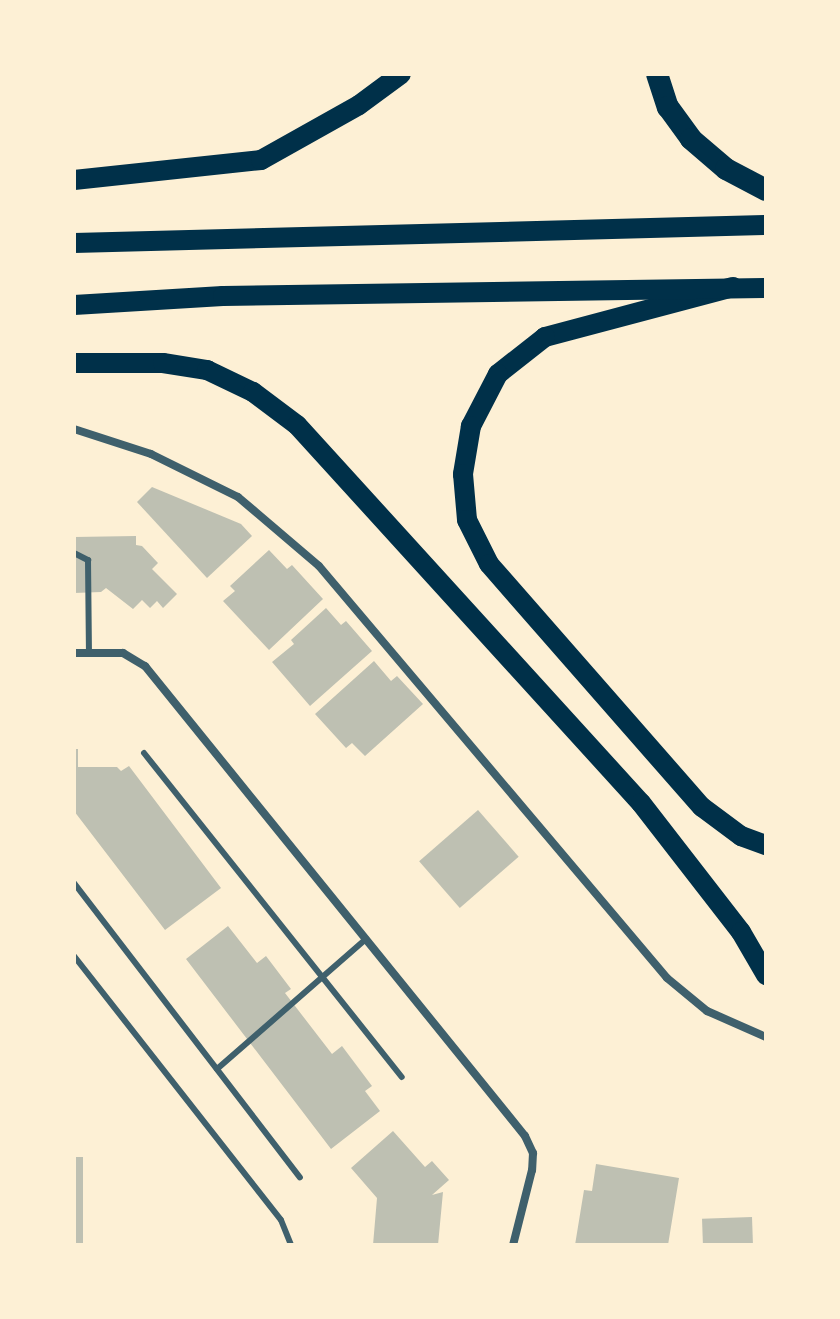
<!DOCTYPE html>
<html>
<head>
<meta charset="utf-8">
<style>
  body { margin:0 }
  #map { position:relative; width:840px; height:1319px; overflow:hidden; background:#fdf0d5; font-family:Quicksand,sans-serif }
  div>[style] { position:absolute }
  .building>* { inset:0; background:#bec0b2; transform-origin:0 0 }
  .service>* { height:6px; margin:-3px; padding:0 3px; transform-origin:3px; border-radius:3px; background:#3f606c }
  .minor>* { height:8px; margin:-4px; padding:0 4px; transform-origin:4px; border-radius:4px; background:#3f606c }
  .primary>* { height:20px; margin:-10px; padding:0 10px; transform-origin:10px; border-radius:10px; background:#003049 }
  .trunk>* { height:22px; margin:-11px; padding:0 11px; transform-origin:11px; border-radius:11px; background:#003049 }
  span { translate:-50% -50%; white-space:nowrap; text-align:center; line-height:1.15; -webkit-text-stroke:6px #fdf0d5; paint-order:stroke }
  .frame { position:absolute; inset:0; border:76px solid #fdf0d5; pointer-events:none }
</style>
</head>
<body>
<div id="map">
  <div class="building">
    <div style="clip-path:polygon(152px 487px,241px 524px,252px 536px,207px 578px,137px 502px)"></div>
    <div style="clip-path:polygon(136px 536px,136px 545px,142px 546px,158px 563px,152px 569px,177px 594px,163px 608px,157px 601px,150px 608px,142px 600px,133px 609px,106px 588px,101px 592px,74px 593px,74px 537px)"></div>
    <div style="clip-path:polygon(269px 550px,287px 569px,292px 565px,323px 599px,269px 650px,223px 601px,235px 591px,230px 586px)"></div>
    <div style="clip-path:polygon(326px 608px,341px 625px,346px 621px,372px 651px,310px 706px,272px 662px,294px 644px,291px 640px)"></div>
    <div style="clip-path:polygon(374px 661px,391px 681px,397px 676px,423px 704px,365px 756px,352px 743px,346px 748px,315px 714px)"></div>
    <div style="clip-path:polygon(74px 749px,78px 749px,78px 767px,117px 767px,121px 771px,129px 766px,221px 888px,165px 930px,74px 811px)"></div>
    <div style="left:478px;top:810px;width:62px;height:78px;rotate:49deg"></div>
    <div style="clip-path:polygon(228px 926px,257px 963px,266px 956px,291px 989px,285px 993px,332px 1054px,342px 1046px,372px 1086px,365px 1091px,380px 1111px,331px 1149px,186px 959px)"></div>
    <div style="clip-path:polygon(393px 1131px,425px 1167px,432px 1161px,449px 1180px,432px 1195px,443px 1192px,438px 1245px,373px 1245px,377px 1198px,351px 1168px)"></div>
    <div style="left:74px;top:1157px;width:9px;height:88px"></div>
    <div style="clip-path:polygon(596px 1164px,679px 1178px,668px 1245px,575px 1245px,584px 1190px,592px 1191px)"></div>
    <div style="left:752px;top:1217px;width:28px;height:50px;rotate:88deg"></div>
  </div>
  <div class="service">
    <div style="left:74px;top:553px;width:16px;rotate:27deg"></div>
    <div style="left:88px;top:560px;width:93px;rotate:89.4deg"></div>
    <div style="left:144px;top:753px;width:414px;rotate:51.5deg"></div>
    <div style="left:74px;top:883px;width:371px;rotate:52.5deg"></div>
    <div style="left:74px;top:956px;width:335px;rotate:51.9deg"></div>
    <div style="left:281px;top:1220px;width:27px;rotate:68deg"></div>
    <div style="left:217px;top:1069px;width:198px;rotate:-41.1deg"></div>
  </div>
  <div class="minor">
    <div style="left:74px;top:429px;width:81px;rotate:18deg"></div>
    <div style="left:151px;top:454px;width:97px;rotate:26.3deg"></div>
    <div style="left:238px;top:497px;width:106px;rotate:40.4deg"></div>
    <div style="left:319px;top:566px;width:539px;rotate:49.81deg"></div>
    <div style="left:667px;top:978px;width:52px;rotate:39.5deg"></div>
    <div style="left:707px;top:1011px;width:64px;rotate:23.8deg"></div>
    <div style="left:74px;top:653px;width:49px"></div>
    <div style="left:123px;top:653px;width:26px;rotate:31deg"></div>
    <div style="left:145px;top:666px;width:604px;rotate:51.04deg"></div>
    <div style="left:525px;top:1136px;width:19px;rotate:65deg"></div>
    <div style="left:533px;top:1153px;width:17px;rotate:93deg"></div>
    <div style="left:532px;top:1170px;width:77px;rotate:104.2deg"></div>
  </div>
  <div class="primary">
    <div style="left:74px;top:180px;width:188px;rotate:-6.1deg"></div>
    <div style="left:261px;top:160px;width:112px;rotate:-29.3deg"></div>
    <div style="left:359px;top:105px;width:52px;rotate:-36.4deg"></div>
    <div style="left:74px;top:243px;width:692px;rotate:-1.49deg"></div>
    <div style="left:733px;top:287px;width:195px;rotate:165.1deg"></div>
    <div style="left:545px;top:337px;width:60px;rotate:141.8deg"></div>
    <div style="left:498px;top:374px;width:59px;rotate:117.4deg"></div>
    <div style="left:471px;top:426px;width:49px;rotate:99.5deg"></div>
    <div style="left:463px;top:474px;width:46px;rotate:85deg"></div>
    <div style="left:467px;top:520px;width:49px;rotate:63.4deg"></div>
    <div style="left:489px;top:564px;width:323px;rotate:48.8deg"></div>
    <div style="left:702px;top:807px;width:49px;rotate:36.6deg"></div>
    <div style="left:741px;top:836px;width:27px;rotate:20deg"></div>
    <div style="left:74px;top:305px;width:149px;rotate:-3.5deg"></div>
    <div style="left:223px;top:296px;width:543px;rotate:-0.84deg"></div>
    <div style="left:74px;top:363px;width:89px"></div>
    <div style="left:163px;top:363px;width:45px;rotate:9deg"></div>
    <div style="left:207px;top:370px;width:51px;rotate:25.6deg"></div>
    <div style="left:253px;top:392px;width:55px;rotate:36.9deg"></div>
    <div style="left:297px;top:425px;width:511px;rotate:47.7deg"></div>
    <div style="left:641px;top:803px;width:163px;rotate:52.2deg"></div>
    <div style="left:741px;top:932px;width:50px;rotate:59.8deg"></div>
  </div>
  <div class="trunk">
    <div style="left:657px;top:74px;width:35px;rotate:72deg"></div>
    <div style="left:668px;top:107px;width:39px;rotate:54deg"></div>
    <div style="left:691px;top:139px;width:46px;rotate:40.6deg"></div>
    <div style="left:726px;top:169px;width:45px;rotate:27.7deg"></div>
  </div>
  <div class="frame"></div>
</div>
</body>
</html>
